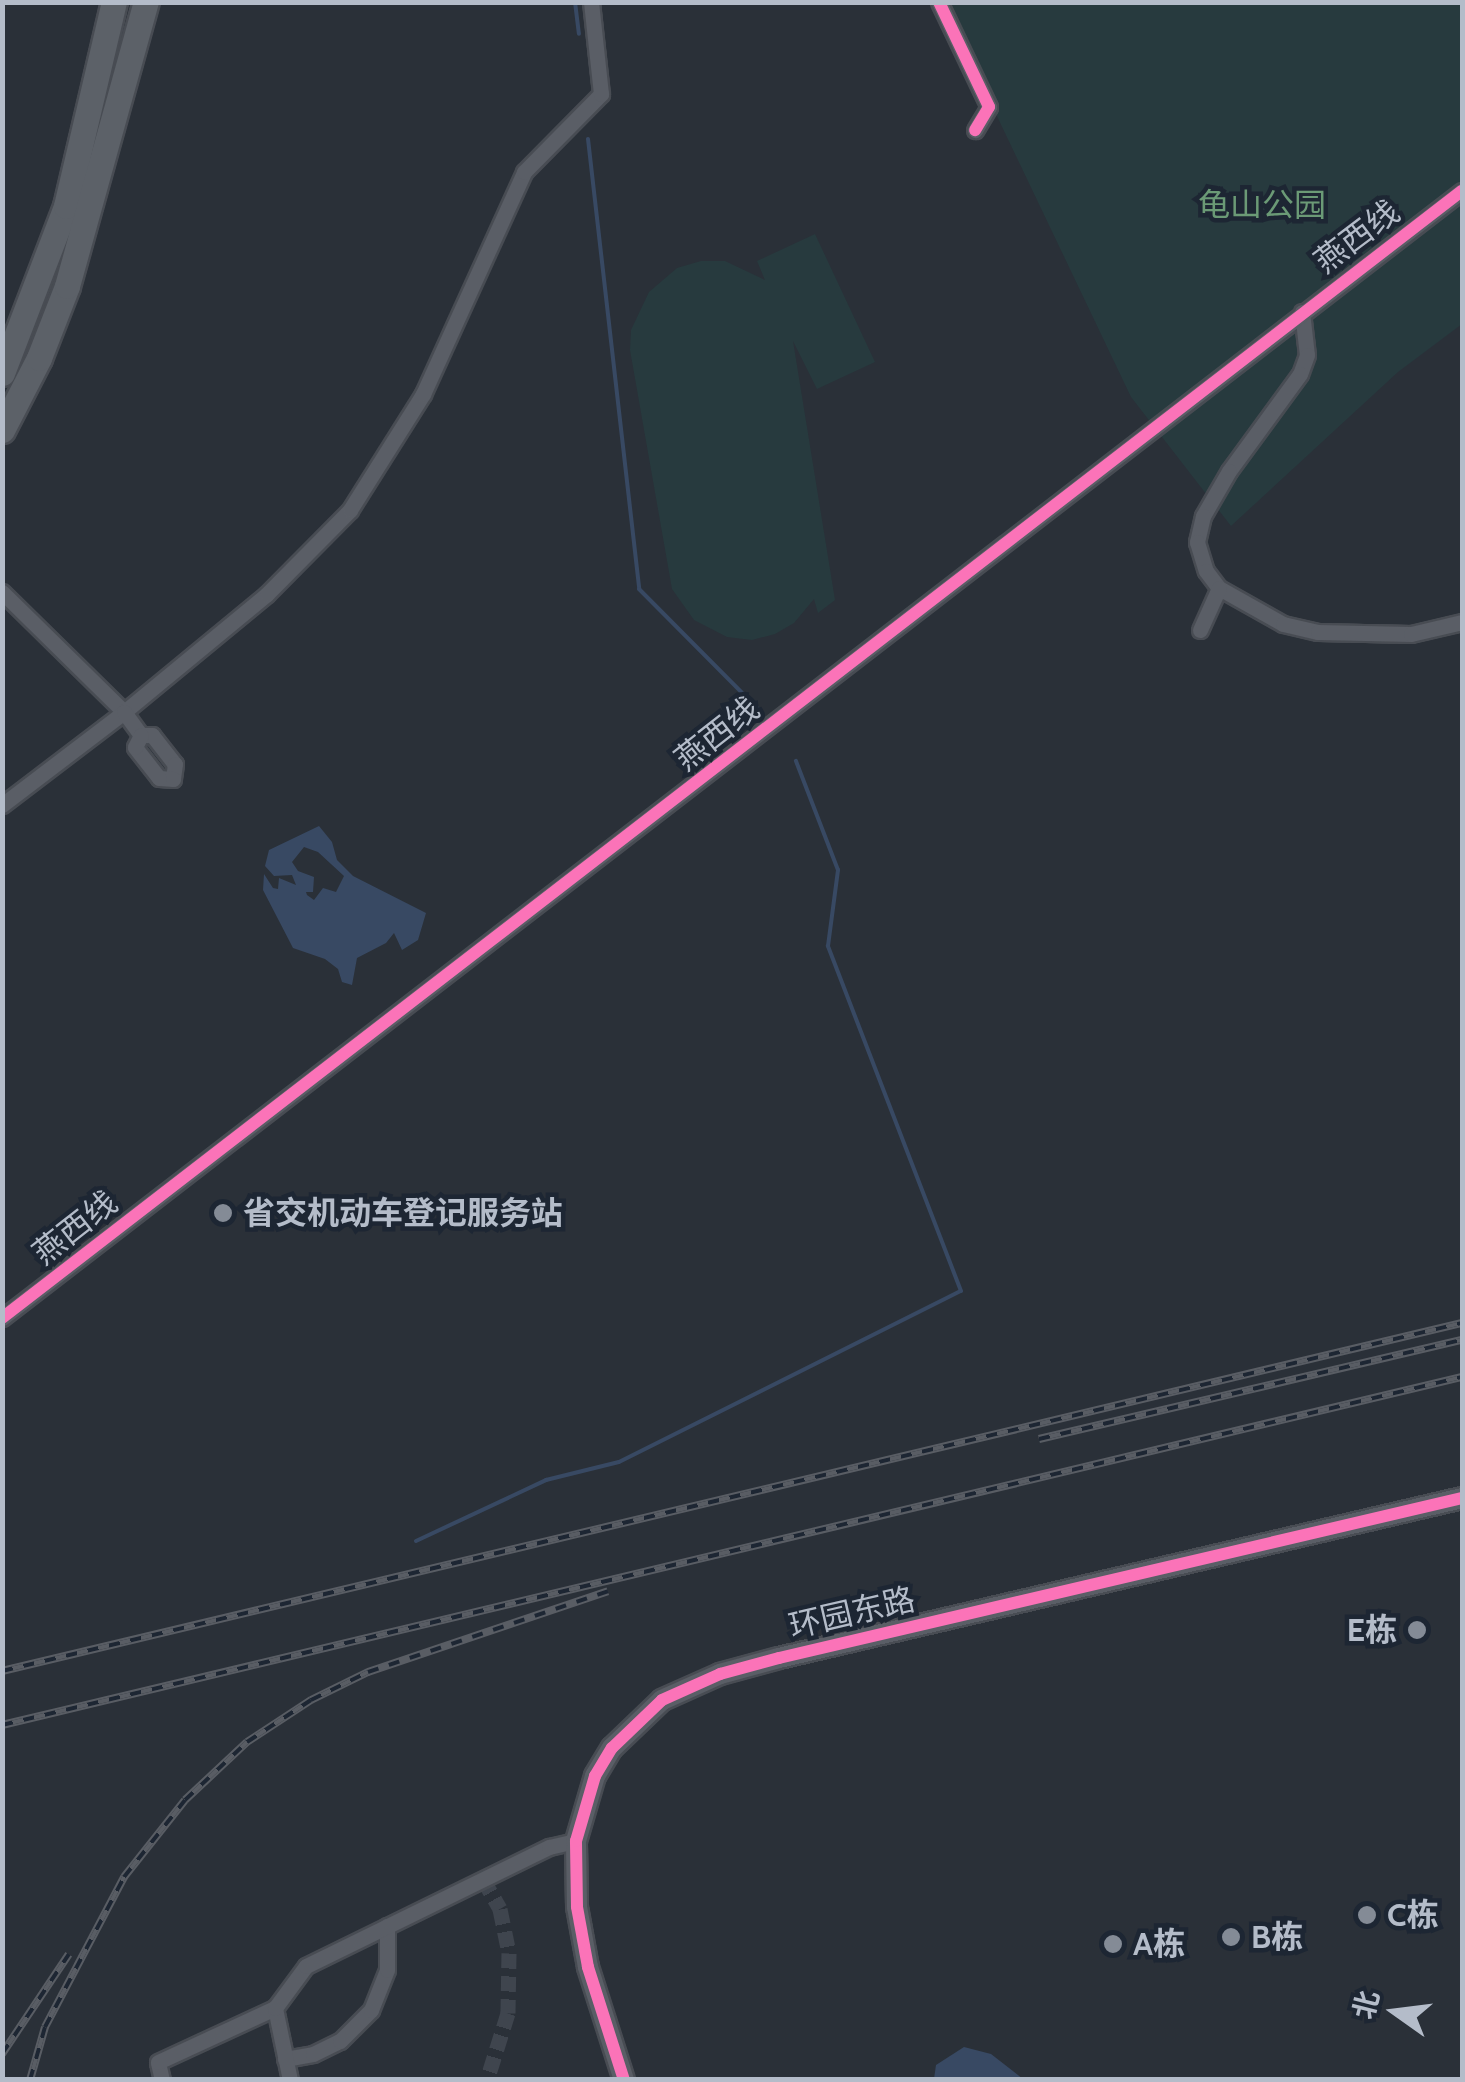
<!DOCTYPE html>
<html>
<head>
<meta charset="utf-8">
<style>
  body { margin:0 }
  #map { position:relative; width:1465px; height:2082px; overflow:hidden; background:#2a3038; font-family:Cabin,"Noto Sans SC",sans-serif }
  div>[style] { position:absolute }
  .green>* { inset:0; background:#273a3e }
  .water>* { inset:0; background:#384963 }
  .stream>* { height:4px; margin:-2px; padding:0 2px; transform-origin:2px; border-radius:2px; background:#384963 }
  .minor-tunnel>* { height:15px; margin-top:-7.5px; transform-origin:0; background:repeating-linear-gradient(90deg,#3f454e 0 15px,transparent 0 23px) }
  .roads { filter:drop-shadow(2px 0 #484c53) drop-shadow(-2px 0 #484c53) drop-shadow(0 2px #484c53) drop-shadow(0 -2px #484c53) }
  .minor>* { height:15px; margin:-7.5px; padding:0 7.5px; transform-origin:7.5px; border-radius:7.5px; background:#5a5e66 }
  .tertiary>* { height:20px; margin:-10px; padding:0 10px; transform-origin:10px; border-radius:10px; background:#5a5e66 }
  .primary>* { height:25px; margin:-12.5px; padding:0 12.5px; transform-origin:12.5px; border-radius:12.5px; background:#5c6168 }
  .rail>* { height:8px; margin-top:-4px; transform-origin:0; background:repeating-linear-gradient(90deg,#1d2633 0 11px,#595d64 0 22px); box-sizing:border-box; border-block:2px solid #595d64 }
  .cycleway>* { height:12px; margin:-6px; padding:0 6px; transform-origin:6px; border-radius:6px; background:#fb73b8 }
  .dots>* { width:28px; height:28px; translate:-50% -50%; box-sizing:border-box; border:5px solid #1d2633; border-radius:50% }
  span { translate:-50% -50%; white-space:nowrap; text-align:center; line-height:1.15; -webkit-text-stroke:9px #1d2633; paint-order:stroke }
  .park-label { font-size:32px; color:#6b9a76 }
  .street-label { font-size:32px; color:#b4bcc9 }
  .poi-label { font-size:32px; color:#b4bcc9; font-weight:700 }
  .left { translate:0 -50%; text-align:left }
  .right { translate:-100% -50%; text-align:right }
  .frame { position:absolute; inset:0; border:5px solid #b4bcc9; pointer-events:none }
  .north { position:absolute; left:1345px; top:1962px; width:100px; height:100px; -webkit-text-stroke:8px #1d2633; paint-order:stroke; rotate:284deg; font-size:28px; font-weight:700; line-height:40px; text-align:center; color:#b4bcc9 }
  .north::after { content:''; display:block; margin:auto; width:35px; height:45px; background:#b4bcc9; clip-path:polygon(50% 0,100% 100%,50% 72%,0 100%) }
</style>
</head>
<body>
<div id="map">
  <div class="green">
    <div style="clip-path:polygon(943px 3px,1462px 3px,1462px 324px,1398px 372px,1231px 526px,1131px 397px)"></div>
    <div style="clip-path:polygon(815px 234px,875px 362px,817px 389px,793px 341px,835px 600px,818px 613px,814px 599px,794px 623px,775px 634px,752px 640px,727px 637px,694px 620px,672px 589px,630px 350px,631px 330px,649px 292px,677px 268px,701px 261px,725px 261px,765px 280px,757px 261px)"></div>
  </div>
  <div class="water">
    <div style="clip-path:polygon(evenodd,319px 826px,332px 842px,337px 860px,353px 876px,426px 913px,418px 940px,402px 950px,394px 933px,386px 943px,357px 958px,352px 985px,342px 982px,338px 969px,325px 959px,293px 948px,263px 890px,264px 874px,273px 888px,278px 889px,279px 878px,296px 885px,292px 875px,274px 876px,265px 866px,269px 850px,319px 826px,304px 847px,318px 852px,344px 876px,336px 892px,323px 888px,314px 900px,307px 895px,306px 892px,313px 892px,314px 877px,298px 871px,292px 862px,304px 847px)"></div>
    <div style="clip-path:polygon(964px 2047px,991px 2054px,1023px 2079px,934px 2079px,936px 2065px)"></div>
  </div>
  <div class="stream">
    <div style="left:575px;top:2px;width:32px;rotate:83deg"></div>
    <div style="left:588px;top:139px;width:453px;rotate:83.5deg"></div>
    <div style="left:639px;top:589px;width:170px;rotate:45.2deg"></div>
    <div style="left:416px;top:1541px;width:144px;rotate:-25.1deg"></div>
    <div style="left:546px;top:1480px;width:75px;rotate:-13.9deg"></div>
    <div style="left:619px;top:1462px;width:382px;rotate:-26.6deg"></div>
    <div style="left:961px;top:1291px;width:370px;rotate:-111.1deg"></div>
    <div style="left:828px;top:946px;width:77px;rotate:-82.5deg"></div>
    <div style="left:838px;top:870px;width:117px;rotate:-111.1deg"></div>
  </div>
  <div class="minor-tunnel">
    <div style="left:483px;top:1879px;width:34px;rotate:60deg"></div>
    <div style="left:500px;top:1909px;width:45px;rotate:78.4deg"></div>
    <div style="left:509px;top:1953px;width:60px;rotate:91deg"></div>
    <div style="left:508px;top:2013px;width:70px;rotate:107.4deg"></div>
  </div>
  <div class="roads">
    <div class="minor">
      <div style="left:939px;top:2px;width:116px;rotate:64.5deg"></div>
      <div style="left:989px;top:107px;width:27px;rotate:121deg"></div>
      <div style="left:1302px;top:312px;width:43px;rotate:83.4deg"></div>
      <div style="left:1307px;top:355px;width:20px;rotate:110deg"></div>
      <div style="left:1300px;top:374px;width:120px;rotate:126.2deg"></div>
      <div style="left:1229px;top:471px;width:52px;rotate:120deg"></div>
      <div style="left:1203px;top:516px;width:27px;rotate:103deg"></div>
      <div style="left:1197px;top:542px;width:30px;rotate:73deg"></div>
      <div style="left:1206px;top:571px;width:21px;rotate:53deg"></div>
      <div style="left:1219px;top:588px;width:73px;rotate:29.4deg"></div>
      <div style="left:1283px;top:624px;width:36px;rotate:13deg"></div>
      <div style="left:1318px;top:632px;width:93px;rotate:1.2deg"></div>
      <div style="left:1411px;top:634px;width:52px;rotate:-13.2deg"></div>
      <div style="left:2px;top:592px;width:171px;rotate:44.5deg"></div>
      <div style="left:124px;top:712px;width:185px;rotate:-39.5deg"></div>
      <div style="left:267px;top:594px;width:118px;rotate:-45.3deg"></div>
      <div style="left:350px;top:510px;width:137px;rotate:-57.8deg"></div>
      <div style="left:423px;top:394px;width:244px;rotate:-65.5deg"></div>
      <div style="left:524px;top:172px;width:110px;rotate:-45.4deg"></div>
      <div style="left:601px;top:94px;width:93px;rotate:-96.2deg"></div>
      <div style="left:1200px;top:630px;width:46px;rotate:-65.7deg"></div>
      <div style="left:2px;top:805px;width:153px;rotate:-37.3deg"></div>
      <div style="left:124px;top:712px;width:29px;rotate:54deg"></div>
      <div style="left:141px;top:735px;width:11px"></div>
      <div style="left:152px;top:735px;width:37px;rotate:52deg"></div>
      <div style="left:175px;top:764px;width:15px;rotate:98deg"></div>
      <div style="left:173px;top:779px;width:14px;rotate:-176deg"></div>
      <div style="left:159px;top:778px;width:39px;rotate:-128deg"></div>
      <div style="left:135px;top:747px;width:13px;rotate:-63deg"></div>
      <div style="left:2px;top:1318px;width:1844px;rotate:-37.67deg"></div>
      <div style="left:285px;top:2059px;width:28px;rotate:-10deg"></div>
      <div style="left:313px;top:2054px;width:30px;rotate:-26deg"></div>
      <div style="left:340px;top:2041px;width:44px;rotate:-45deg"></div>
      <div style="left:371px;top:2010px;width:43px;rotate:-68.2deg"></div>
      <div style="left:387px;top:1970px;width:44px;rotate:-90deg"></div>
      <div style="left:162px;top:2080px;width:18px;rotate:-103deg"></div>
      <div style="left:158px;top:2062px;width:129px;rotate:-24.8deg"></div>
      <div style="left:290px;top:2080px;width:74px;rotate:-101.8deg"></div>
      <div style="left:275px;top:2008px;width:52px;rotate:-53.6deg"></div>
      <div style="left:306px;top:1966px;width:271px;rotate:-26.1deg"></div>
      <div style="left:549px;top:1847px;width:28px;rotate:-13deg"></div>
    </div>
    <div class="tertiary">
      <div style="left:624px;top:2080px;width:119px;rotate:-107.7deg"></div>
      <div style="left:588px;top:1967px;width:61px;rotate:-100.4deg"></div>
      <div style="left:577px;top:1907px;width:66px;rotate:-90.9deg"></div>
      <div style="left:576px;top:1841px;width:68px;rotate:-73.7deg"></div>
      <div style="left:595px;top:1776px;width:33px;rotate:-59deg"></div>
      <div style="left:612px;top:1748px;width:69px;rotate:-43.8deg"></div>
      <div style="left:662px;top:1700px;width:64px;rotate:-24.1deg"></div>
      <div style="left:720px;top:1674px;width:61px;rotate:-15.2deg"></div>
      <div style="left:779px;top:1658px;width:701px;rotate:-13.18deg"></div>
    </div>
    <div class="primary">
      <div style="left:2px;top:373px;width:179px;rotate:-69deg"></div>
      <div style="left:66px;top:206px;width:210px;rotate:-76.8deg"></div>
      <div style="left:2px;top:430px;width:81px;rotate:-62.8deg"></div>
      <div style="left:39px;top:358px;width:77px;rotate:-68.7deg"></div>
      <div style="left:67px;top:286px;width:295px;rotate:-74.5deg"></div>
    </div>
  </div>
  <div class="rail">
    <div style="left:1039px;top:1439px;width:434px;rotate:-13.2deg"></div>
    <div style="left:2px;top:1671px;width:1501px;rotate:-13.41deg"></div>
    <div style="left:2px;top:1725px;width:1501px;rotate:-13.41deg"></div>
    <div style="left:2px;top:2054px;width:120px;rotate:-56.2deg"></div>
    <div style="left:30px;top:2080px;width:55px;rotate:-74.2deg"></div>
    <div style="left:45px;top:2027px;width:170px;rotate:-62.2deg"></div>
    <div style="left:124px;top:1877px;width:98px;rotate:-51.6deg"></div>
    <div style="left:185px;top:1800px;width:85px;rotate:-43.1deg"></div>
    <div style="left:247px;top:1742px;width:77px;rotate:-33.3deg"></div>
    <div style="left:311px;top:1700px;width:64px;rotate:-26.2deg"></div>
    <div style="left:368px;top:1672px;width:253px;rotate:-18.6deg"></div>
  </div>
  <div class="cycleway">
    <div style="left:939px;top:2px;width:116px;rotate:64.5deg"></div>
    <div style="left:989px;top:107px;width:27px;rotate:121deg"></div>
    <div style="left:2px;top:1318px;width:1844px;rotate:-37.67deg"></div>
    <div style="left:624px;top:2080px;width:119px;rotate:-107.7deg"></div>
    <div style="left:588px;top:1967px;width:61px;rotate:-100.4deg"></div>
    <div style="left:577px;top:1907px;width:66px;rotate:-90.9deg"></div>
    <div style="left:576px;top:1841px;width:68px;rotate:-73.7deg"></div>
    <div style="left:595px;top:1776px;width:33px;rotate:-59deg"></div>
    <div style="left:612px;top:1748px;width:69px;rotate:-43.8deg"></div>
    <div style="left:662px;top:1700px;width:64px;rotate:-24.1deg"></div>
    <div style="left:720px;top:1674px;width:61px;rotate:-15.2deg"></div>
    <div style="left:779px;top:1658px;width:701px;rotate:-13.18deg"></div>
  </div>
  <div class="dots">
    <div style="left:223px;top:1213px;background:#848b96"></div>
    <div style="left:1417px;top:1630px;background:#848b96"></div>
    <div style="left:1367px;top:1915px;background:#848b96"></div>
    <div style="left:1231px;top:1937px;background:#848b96"></div>
    <div style="left:1113px;top:1944px;background:#848b96"></div>
  </div>
  <div class="park-label">
    <span style="left:1262px;top:205px">龟山公园</span>
  </div>
  <div class="street-label">
    <span style="left:1357px;top:237px;rotate:-37deg">燕西线</span>
    <span style="left:717px;top:734px;rotate:-38deg">燕西线</span>
    <span style="left:75px;top:1228px;rotate:-38deg">燕西线</span>
    <span style="left:852px;top:1613px;rotate:-13deg">环园东路</span>
  </div>
  <div class="poi-label">
    <span class="left" style="left:243px;top:1213px">省交机动车登记服务站</span>
    <span class="right" style="left:1397px;top:1630px">E栋</span>
    <span class="left" style="left:1387px;top:1915px">C栋</span>
    <span class="left" style="left:1251px;top:1937px">B栋</span>
    <span class="left" style="left:1133px;top:1944px">A栋</span>
  </div>
  <div class="frame"></div>
  <div class="north">北</div>
</div>
</body>
</html>
